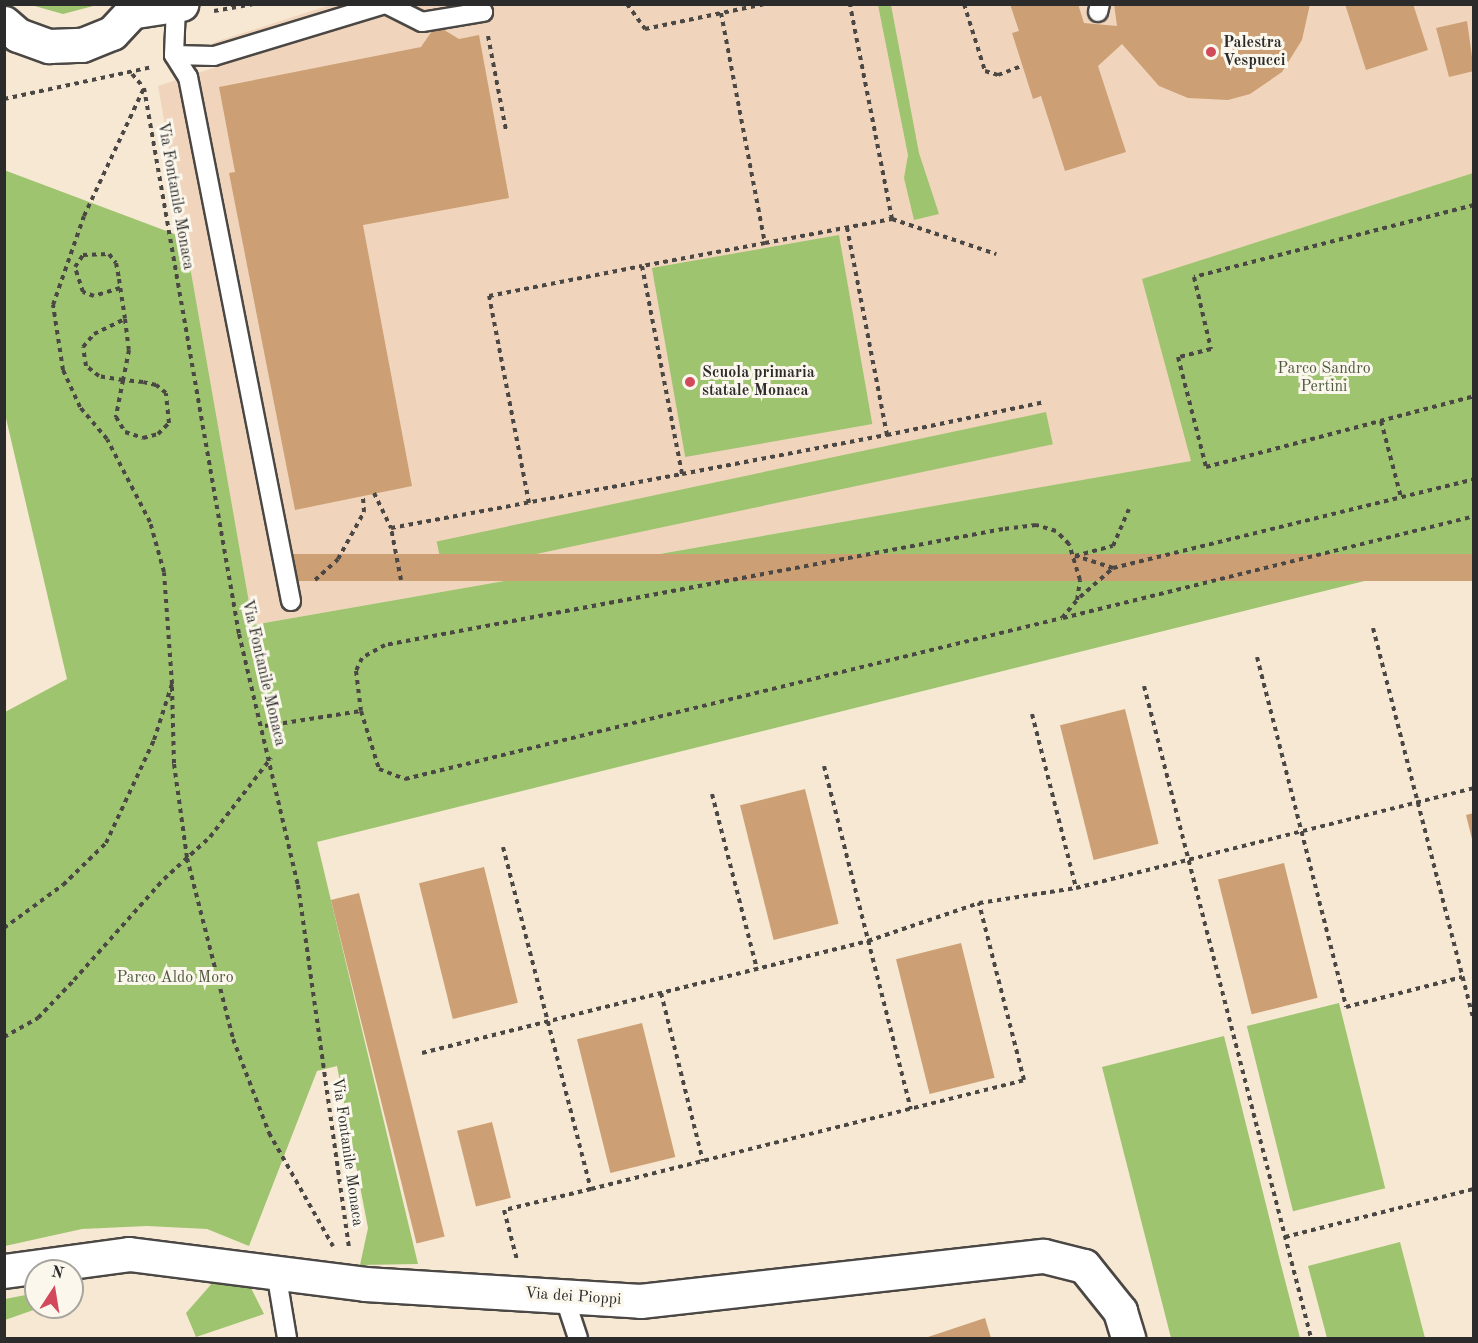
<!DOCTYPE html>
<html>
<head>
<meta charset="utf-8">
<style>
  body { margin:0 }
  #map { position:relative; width:1478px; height:1343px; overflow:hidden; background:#f7e8d3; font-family:"Old Standard TT",serif }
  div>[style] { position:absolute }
  .built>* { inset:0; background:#f0d5bc }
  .green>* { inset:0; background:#9ec46f; transform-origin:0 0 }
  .building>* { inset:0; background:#cca074; transform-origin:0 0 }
  .path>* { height:4px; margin-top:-2px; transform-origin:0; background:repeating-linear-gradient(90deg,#4a4744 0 4.5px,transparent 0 9px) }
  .roads { filter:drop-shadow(2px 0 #4a4744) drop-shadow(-2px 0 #4a4744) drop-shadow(0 2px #4a4744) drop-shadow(0 -2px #4a4744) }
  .lane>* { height:18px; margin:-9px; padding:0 9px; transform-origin:9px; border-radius:9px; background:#fff }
  .street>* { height:33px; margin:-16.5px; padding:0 16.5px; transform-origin:16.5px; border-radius:16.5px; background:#fff }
  .dots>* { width:16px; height:16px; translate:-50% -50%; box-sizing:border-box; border:3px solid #fbf7ec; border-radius:50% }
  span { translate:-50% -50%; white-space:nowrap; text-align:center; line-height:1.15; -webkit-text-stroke:6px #fbf7ec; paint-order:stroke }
  .poi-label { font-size:16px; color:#2b2b2b; font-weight:700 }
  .left { translate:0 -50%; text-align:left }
  .street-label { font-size:16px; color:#2b2b2b }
  .park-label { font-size:16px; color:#4e593f }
  .frame { position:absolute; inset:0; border:6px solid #2b2b2b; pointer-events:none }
  .north { position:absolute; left:24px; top:1259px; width:60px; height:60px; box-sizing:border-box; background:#fbf7ec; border:2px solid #a8a59f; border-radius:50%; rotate:12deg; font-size:16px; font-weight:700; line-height:24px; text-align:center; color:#2b2b2b }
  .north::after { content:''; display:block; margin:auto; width:21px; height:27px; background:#d1495b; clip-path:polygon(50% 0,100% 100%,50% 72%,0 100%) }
</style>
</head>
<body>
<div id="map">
  <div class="built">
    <div style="clip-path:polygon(330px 5px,1473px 5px,1473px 173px,1143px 279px,1192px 461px,253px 625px,158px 86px,216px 67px,212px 43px)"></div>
  </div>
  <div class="green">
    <div style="clip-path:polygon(31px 5px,97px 4px,97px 5px,63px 14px)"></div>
    <div style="clip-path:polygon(878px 5px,891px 5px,919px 153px,939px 214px,914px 220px,904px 178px,908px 155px)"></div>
    <div style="clip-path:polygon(4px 170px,185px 238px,253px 625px,1191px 461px,1142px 279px,1473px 173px,1473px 554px,317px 842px,418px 1264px,360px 1265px,368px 1228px,337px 1066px,317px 1071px,249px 1246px,207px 1229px,147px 1226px,82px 1229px,5px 1246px,5px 712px,67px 679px,5px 414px)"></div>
    <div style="left:839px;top:235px;width:192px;height:190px;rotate:80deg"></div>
    <div style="left:1046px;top:412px;width:33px;height:623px;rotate:78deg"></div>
    <div style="left:1339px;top:1003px;width:191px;height:95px;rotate:76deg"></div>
    <div style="clip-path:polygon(1224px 1036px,1280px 1261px,1300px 1338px,1171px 1338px,1102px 1067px)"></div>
    <div style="clip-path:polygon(1400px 1242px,1425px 1338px,1327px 1338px,1308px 1266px)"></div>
    <div style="clip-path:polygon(214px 1281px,250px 1286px,264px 1314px,196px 1337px,186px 1313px)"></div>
    <div style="clip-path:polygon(36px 1293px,36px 1307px,42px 1307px,5px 1320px,5px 1299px)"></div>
  </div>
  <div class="building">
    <div style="clip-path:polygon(1010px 4px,1078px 4px,1084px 23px,1117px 26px,1114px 4px,1310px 4px,1302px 40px,1282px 72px,1250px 94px,1228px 100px,1188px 98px,1159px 86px,1122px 44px,1098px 66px,1126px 152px,1065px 171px,1041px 96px,1033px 99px,1012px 33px,1019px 31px)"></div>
    <div style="clip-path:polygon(1345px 4px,1413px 4px,1428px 50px,1366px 70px)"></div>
    <div style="clip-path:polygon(1467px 21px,1474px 71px,1449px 77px,1436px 28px)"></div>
    <div style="clip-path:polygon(436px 25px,459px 39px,479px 35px,509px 198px,363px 225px,412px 486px,295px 510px,229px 173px,235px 172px,219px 87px,421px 47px)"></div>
    <div style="left:1474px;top:554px;width:27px;height:1192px;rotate:90deg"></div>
    <div style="left:1125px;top:709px;width:139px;height:67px;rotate:76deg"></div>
    <div style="left:805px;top:789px;width:139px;height:67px;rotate:76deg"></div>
    <div style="clip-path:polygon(1474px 813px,1474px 843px,1473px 843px,1466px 815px)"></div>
    <div style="left:1284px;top:863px;width:139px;height:68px;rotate:76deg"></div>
    <div style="left:484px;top:867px;width:140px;height:67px;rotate:76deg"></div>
    <div style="left:359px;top:893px;width:354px;height:29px;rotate:76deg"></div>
    <div style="left:961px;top:943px;width:139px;height:67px;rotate:76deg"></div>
    <div style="left:642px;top:1023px;width:138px;height:67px;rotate:76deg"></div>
    <div style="left:492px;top:1122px;width:78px;height:36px;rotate:76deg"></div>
    <div style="clip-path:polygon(985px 1318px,991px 1338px,925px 1338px)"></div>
  </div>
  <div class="path">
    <div style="left:627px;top:4px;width:31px;rotate:54deg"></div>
    <div style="left:645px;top:29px;width:123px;rotate:-11.8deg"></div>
    <div style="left:964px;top:4px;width:70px;rotate:72.6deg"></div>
    <div style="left:985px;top:71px;width:14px;rotate:17deg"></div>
    <div style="left:998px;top:75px;width:26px;rotate:-21deg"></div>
    <div style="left:214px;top:11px;width:39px;rotate:-10deg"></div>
    <div style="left:721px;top:13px;width:234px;rotate:79.2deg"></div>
    <div style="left:765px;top:243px;width:129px;rotate:-10.7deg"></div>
    <div style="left:892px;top:219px;width:219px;rotate:-101.1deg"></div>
    <div style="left:488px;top:36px;width:96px;rotate:79.2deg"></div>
    <div style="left:132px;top:74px;width:18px;rotate:49deg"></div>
    <div style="left:144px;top:88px;width:554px;rotate:80.13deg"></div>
    <div style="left:239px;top:634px;width:258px;rotate:76.8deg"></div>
    <div style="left:298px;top:885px;width:368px;rotate:82deg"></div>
    <div style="left:4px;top:99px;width:151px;rotate:-12.2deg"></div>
    <div style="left:1474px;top:205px;width:289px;rotate:165.6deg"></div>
    <div style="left:1194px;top:277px;width:74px;rotate:76.7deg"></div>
    <div style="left:1211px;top:349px;width:34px;rotate:166deg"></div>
    <div style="left:1178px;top:357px;width:114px;rotate:75.7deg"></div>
    <div style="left:1206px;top:467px;width:277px;rotate:-14.8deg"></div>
    <div style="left:892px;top:219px;width:110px;rotate:18.6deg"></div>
    <div style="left:765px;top:243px;width:125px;rotate:169.4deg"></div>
    <div style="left:642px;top:266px;width:212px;rotate:79.1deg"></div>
    <div style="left:682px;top:474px;width:209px;rotate:-10.8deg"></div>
    <div style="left:887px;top:435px;width:211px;rotate:-100.9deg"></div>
    <div style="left:120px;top:288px;width:27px;rotate:163deg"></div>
    <div style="left:94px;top:296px;width:12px;rotate:-160deg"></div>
    <div style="left:83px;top:292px;width:26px;rotate:-108deg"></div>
    <div style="left:75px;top:267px;width:14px;rotate:-56deg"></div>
    <div style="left:83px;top:255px;width:26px;rotate:-2deg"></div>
    <div style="left:109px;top:254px;width:11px;rotate:52deg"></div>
    <div style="left:116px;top:263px;width:16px;rotate:79deg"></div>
    <div style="left:119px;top:279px;width:40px;rotate:81.5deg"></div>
    <div style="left:123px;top:380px;width:38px;rotate:101deg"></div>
    <div style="left:116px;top:417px;width:17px;rotate:59deg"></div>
    <div style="left:125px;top:432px;width:19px;rotate:18deg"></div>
    <div style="left:143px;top:438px;width:16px;rotate:-15deg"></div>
    <div style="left:158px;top:434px;width:16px;rotate:-45deg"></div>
    <div style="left:169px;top:423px;width:30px;rotate:-96deg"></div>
    <div style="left:166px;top:393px;width:13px;rotate:-141deg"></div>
    <div style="left:156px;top:385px;width:13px;rotate:-167deg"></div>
    <div style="left:143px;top:382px;width:20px;rotate:-174deg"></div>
    <div style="left:123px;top:380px;width:24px;rotate:-171deg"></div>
    <div style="left:99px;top:376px;width:16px;rotate:-142deg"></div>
    <div style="left:86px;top:366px;width:19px;rotate:-99deg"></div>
    <div style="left:83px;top:347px;width:17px;rotate:-50deg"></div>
    <div style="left:94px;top:334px;width:34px;rotate:-26deg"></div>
    <div style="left:125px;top:319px;width:31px;rotate:83deg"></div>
    <div style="left:129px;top:350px;width:31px;rotate:101deg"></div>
    <div style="left:1381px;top:421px;width:79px;rotate:75.3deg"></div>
    <div style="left:887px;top:435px;width:161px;rotate:-11.8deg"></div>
    <div style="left:374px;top:493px;width:39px;rotate:64deg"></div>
    <div style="left:529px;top:503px;width:211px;rotate:-100.9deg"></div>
    <div style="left:489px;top:296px;width:156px;rotate:-11.1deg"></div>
    <div style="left:1113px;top:568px;width:372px;rotate:-13.8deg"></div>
    <div style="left:315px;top:580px;width:31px;rotate:-42deg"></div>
    <div style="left:338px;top:559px;width:54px;rotate:-61deg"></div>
    <div style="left:364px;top:512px;width:16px;rotate:-94deg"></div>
    <div style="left:401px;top:580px;width:53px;rotate:-100.9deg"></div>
    <div style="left:391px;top:528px;width:296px;rotate:-10.5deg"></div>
    <div style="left:1080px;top:597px;width:44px;rotate:-41.3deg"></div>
    <div style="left:1113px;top:568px;width:40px;rotate:-162deg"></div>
    <div style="left:1075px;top:556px;width:39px;rotate:-15deg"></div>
    <div style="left:1113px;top:546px;width:40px;rotate:-66.6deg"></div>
    <div style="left:1063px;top:618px;width:423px;rotate:-13.9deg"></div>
    <div style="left:1373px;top:628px;width:407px;rotate:75.6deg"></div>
    <div style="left:1257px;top:657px;width:361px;rotate:75.7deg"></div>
    <div style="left:1346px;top:1007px;width:120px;rotate:-14.5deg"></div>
    <div style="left:1144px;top:686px;width:673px;rotate:75.63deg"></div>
    <div style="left:172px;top:687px;width:77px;rotate:88.5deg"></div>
    <div style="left:174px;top:764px;width:95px;rotate:82.1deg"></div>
    <div style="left:187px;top:858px;width:187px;rotate:75.7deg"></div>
    <div style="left:233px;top:1039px;width:101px;rotate:69deg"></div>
    <div style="left:269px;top:1133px;width:130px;rotate:60.5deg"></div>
    <div style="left:1032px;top:714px;width:179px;rotate:75.8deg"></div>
    <div style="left:265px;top:726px;width:97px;rotate:-8.9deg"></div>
    <div style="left:361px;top:711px;width:61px;rotate:72.8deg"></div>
    <div style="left:379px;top:769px;width:28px;rotate:21deg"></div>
    <div style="left:405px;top:779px;width:676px;rotate:-13.77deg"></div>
    <div style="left:1062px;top:618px;width:23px;rotate:-50deg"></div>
    <div style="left:1077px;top:600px;width:20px;rotate:-81deg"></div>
    <div style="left:1080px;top:580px;width:38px;rotate:-107deg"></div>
    <div style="left:1069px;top:544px;width:18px;rotate:-135deg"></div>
    <div style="left:1056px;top:531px;width:21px;rotate:-163deg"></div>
    <div style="left:1036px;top:525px;width:33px;rotate:173deg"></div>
    <div style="left:1003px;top:529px;width:629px;rotate:169.37deg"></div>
    <div style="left:385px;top:645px;width:26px;rotate:151deg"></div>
    <div style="left:362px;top:658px;width:14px;rotate:115deg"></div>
    <div style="left:356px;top:671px;width:40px;rotate:82.9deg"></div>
    <div style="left:824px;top:766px;width:354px;rotate:75.8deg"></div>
    <div style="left:712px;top:794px;width:181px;rotate:75.6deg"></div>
    <div style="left:503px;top:847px;width:353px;rotate:75.6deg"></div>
    <div style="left:591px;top:1189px;width:89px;rotate:166.4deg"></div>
    <div style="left:504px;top:1210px;width:52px;rotate:75.4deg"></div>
    <div style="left:4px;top:928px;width:73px;rotate:-36.1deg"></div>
    <div style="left:63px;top:885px;width:60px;rotate:-44.3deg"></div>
    <div style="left:106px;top:843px;width:114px;rotate:-65deg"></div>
    <div style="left:154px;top:740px;width:59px;rotate:-72.2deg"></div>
    <div style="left:172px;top:684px;width:112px;rotate:-94.1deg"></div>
    <div style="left:164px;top:572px;width:52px;rotate:-105.6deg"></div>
    <div style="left:150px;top:522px;width:93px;rotate:-117.4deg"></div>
    <div style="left:107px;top:439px;width:42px;rotate:-130.2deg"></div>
    <div style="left:80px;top:407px;width:41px;rotate:-114.7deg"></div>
    <div style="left:63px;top:370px;width:66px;rotate:-98.7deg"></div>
    <div style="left:53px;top:305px;width:94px;rotate:-70.8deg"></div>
    <div style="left:84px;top:216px;width:141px;rotate:-64.9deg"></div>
    <div style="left:661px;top:993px;width:173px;rotate:76deg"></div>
    <div style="left:4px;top:1037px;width:39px;rotate:-29deg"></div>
    <div style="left:38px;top:1018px;width:52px;rotate:-46.5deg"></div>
    <div style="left:74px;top:980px;width:135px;rotate:-48.3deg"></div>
    <div style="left:164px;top:879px;width:62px;rotate:-42.4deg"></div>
    <div style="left:210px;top:837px;width:100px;rotate:-52.3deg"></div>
    <div style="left:422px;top:1053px;width:460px;rotate:-14.1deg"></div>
    <div style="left:868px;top:941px;width:117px;rotate:-18.9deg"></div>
    <div style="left:979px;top:903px;width:98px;rotate:-8.8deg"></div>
    <div style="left:1076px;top:888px;width:410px;rotate:-14.1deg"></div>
    <div style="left:591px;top:1189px;width:447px;rotate:-14.1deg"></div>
    <div style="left:1024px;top:1080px;width:183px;rotate:-104.3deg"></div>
    <div style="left:1285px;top:1237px;width:195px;rotate:-14.3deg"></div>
  </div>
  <div class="roads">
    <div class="lane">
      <div style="left:386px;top:4px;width:40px;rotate:26.6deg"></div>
      <div style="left:422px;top:22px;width:62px;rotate:-9.3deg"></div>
      <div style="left:176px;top:7px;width:48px;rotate:92.4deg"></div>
      <div style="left:174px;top:55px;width:26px;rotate:58deg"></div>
      <div style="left:188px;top:77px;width:534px;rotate:78.88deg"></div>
      <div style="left:1098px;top:12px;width:8px;rotate:-76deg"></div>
      <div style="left:174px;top:55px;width:40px;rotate:1.4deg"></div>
      <div style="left:214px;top:56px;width:179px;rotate:-16.9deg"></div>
      <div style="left:276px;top:1272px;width:67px;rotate:80.5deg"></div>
      <div style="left:564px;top:1296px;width:44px;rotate:71.6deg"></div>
    </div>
    <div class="street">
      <div style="left:136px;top:11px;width:46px;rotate:-8.8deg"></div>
      <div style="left:4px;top:23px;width:18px;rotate:41deg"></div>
      <div style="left:18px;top:35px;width:33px;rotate:20deg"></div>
      <div style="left:49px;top:46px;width:33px;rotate:-2deg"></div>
      <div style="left:82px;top:45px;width:32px;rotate:-22deg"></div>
      <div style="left:112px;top:33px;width:40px;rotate:-47deg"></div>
      <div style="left:4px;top:1271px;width:126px;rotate:-7.7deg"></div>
      <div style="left:129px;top:1254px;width:238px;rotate:7.2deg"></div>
      <div style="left:365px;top:1284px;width:276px;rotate:3.5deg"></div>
      <div style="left:640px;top:1301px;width:406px;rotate:-6.4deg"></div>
      <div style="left:1044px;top:1256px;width:41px;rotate:14deg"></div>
      <div style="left:1084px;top:1266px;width:58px;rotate:51.3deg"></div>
      <div style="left:1120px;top:1311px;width:28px;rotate:73deg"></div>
    </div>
  </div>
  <div class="dots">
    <div style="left:1211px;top:52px;background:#d1495b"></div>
    <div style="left:690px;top:382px;background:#d1495b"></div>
  </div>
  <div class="poi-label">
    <span class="left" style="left:1223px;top:52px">Palestra<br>Vespucci</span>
    <span class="left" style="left:702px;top:382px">Scuola primaria<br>statale Monaca</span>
  </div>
  <div class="street-label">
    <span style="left:175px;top:196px;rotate:80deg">Via Fontanile Monaca</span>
    <span style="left:263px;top:673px;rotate:77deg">Via Fontanile Monaca</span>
    <span style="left:347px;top:1152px;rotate:82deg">Via Fontanile Monaca</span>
    <span style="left:573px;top:1297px;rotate:4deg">Via dei Pioppi</span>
  </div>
  <div class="park-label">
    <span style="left:1324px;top:378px">Parco Sandro<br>Pertini</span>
    <span style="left:175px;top:978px">Parco Aldo Moro</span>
  </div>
  <div class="frame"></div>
  <div class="north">N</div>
</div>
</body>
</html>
